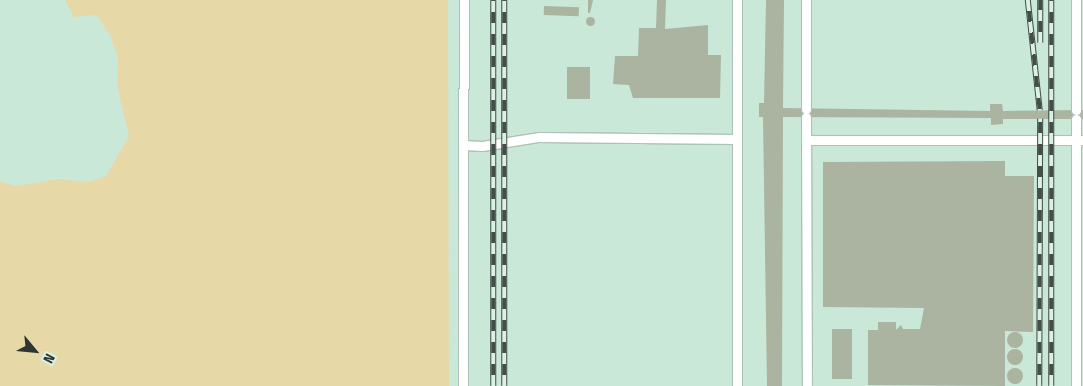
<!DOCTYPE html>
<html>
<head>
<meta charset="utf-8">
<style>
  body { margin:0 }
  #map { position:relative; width:1083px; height:386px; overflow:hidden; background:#daf1e4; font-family:"Fira Sans Condensed",sans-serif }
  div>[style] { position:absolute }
  .built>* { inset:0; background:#c9e8d7; transform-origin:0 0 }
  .green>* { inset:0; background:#e7d8a8 }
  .building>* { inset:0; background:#aab4a0; transform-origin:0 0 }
  .round { border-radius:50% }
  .roads { filter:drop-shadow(1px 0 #acc2b6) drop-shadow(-1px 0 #acc2b6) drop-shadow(0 1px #acc2b6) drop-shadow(0 -1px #acc2b6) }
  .service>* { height:9px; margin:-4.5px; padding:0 4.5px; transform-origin:4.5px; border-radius:4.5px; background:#fff }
  .rail>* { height:5.5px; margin-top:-2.75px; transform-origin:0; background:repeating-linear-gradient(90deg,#daf1e4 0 11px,#434e48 0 22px); box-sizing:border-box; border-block:1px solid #434e48 }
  span { translate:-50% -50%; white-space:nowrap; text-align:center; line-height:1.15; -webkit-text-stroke:4.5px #daf1e4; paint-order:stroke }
  .north { position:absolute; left:10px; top:326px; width:50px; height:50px; -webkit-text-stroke:4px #daf1e4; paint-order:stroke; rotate:118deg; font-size:14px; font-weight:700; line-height:20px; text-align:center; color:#2d3631 }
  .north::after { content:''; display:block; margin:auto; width:18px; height:22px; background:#2d3631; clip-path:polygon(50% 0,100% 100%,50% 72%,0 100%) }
</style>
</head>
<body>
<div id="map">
  <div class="built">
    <div style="left:0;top:0;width:1083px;height:386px"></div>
  </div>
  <div class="green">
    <div style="clip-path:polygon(65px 0,448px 0,449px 386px,0 386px,0 181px,15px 186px,59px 179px,88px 182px,106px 176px,129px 136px,117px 86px,118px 57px,110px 35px,96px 15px,74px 17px)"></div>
  </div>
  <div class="building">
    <div style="clip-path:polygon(588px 0,593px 0,590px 13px,588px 13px)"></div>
    <div style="clip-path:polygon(657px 0,666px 0,665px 29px,708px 25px,708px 55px,721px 55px,720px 98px,633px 98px,629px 85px,613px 84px,615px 56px,638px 56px,639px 28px,656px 28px)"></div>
    <div style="clip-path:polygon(766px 0,784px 0,783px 108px,990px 111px,990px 104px,1002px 104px,1003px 111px,1083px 110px,1083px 119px,1003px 119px,1003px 124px,991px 125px,991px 118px,783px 117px,782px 386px,767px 386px,763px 117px,759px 117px,759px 103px,764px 103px)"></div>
    <div style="left:544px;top:6px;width:35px;height:9px;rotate:2deg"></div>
    <div class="round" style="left:585.5px;top:16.5px;width:9px;height:9px"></div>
    <div style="left:567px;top:67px;width:23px;height:32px"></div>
    <div style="clip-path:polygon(1005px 161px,1005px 176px,1034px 176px,1033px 332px,1005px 331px,1005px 386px,868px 385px,868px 330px,878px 330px,878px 322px,896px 322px,896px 330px,901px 325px,903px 329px,920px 329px,924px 308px,823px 307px,823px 162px)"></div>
    <div style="left:832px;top:329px;width:20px;height:50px"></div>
    <div class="round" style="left:1007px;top:332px;width:16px;height:16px"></div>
    <div class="round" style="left:1007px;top:349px;width:16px;height:16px"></div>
    <div class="round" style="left:1007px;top:368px;width:16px;height:16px"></div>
  </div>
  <div class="roads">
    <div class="service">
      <div style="left:737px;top:0;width:386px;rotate:90deg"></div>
      <div style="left:806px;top:0;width:109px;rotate:90deg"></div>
      <div style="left:1076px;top:0;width:110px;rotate:90deg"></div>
      <div style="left:806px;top:117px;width:269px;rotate:89.8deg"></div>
      <div style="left:806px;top:140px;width:277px"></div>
      <div style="left:464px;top:145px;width:18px;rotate:3deg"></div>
      <div style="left:482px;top:146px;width:58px;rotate:-9deg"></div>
      <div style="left:539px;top:137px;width:198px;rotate:0.6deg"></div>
      <div style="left:463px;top:386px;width:386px;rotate:-89.9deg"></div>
      <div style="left:1076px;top:386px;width:267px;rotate:-90deg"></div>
    </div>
  </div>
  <div class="rail">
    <div style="left:1028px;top:0;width:111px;rotate:83.8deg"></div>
    <div style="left:1040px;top:43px;width:43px;rotate:-90deg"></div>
    <div style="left:493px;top:386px;width:386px;rotate:-90deg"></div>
    <div style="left:504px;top:386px;width:386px;rotate:-90deg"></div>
    <div style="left:1039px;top:386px;width:267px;rotate:-89.8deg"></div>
    <div style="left:1051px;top:386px;width:386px;rotate:-90deg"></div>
  </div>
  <div class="north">N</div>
</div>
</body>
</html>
